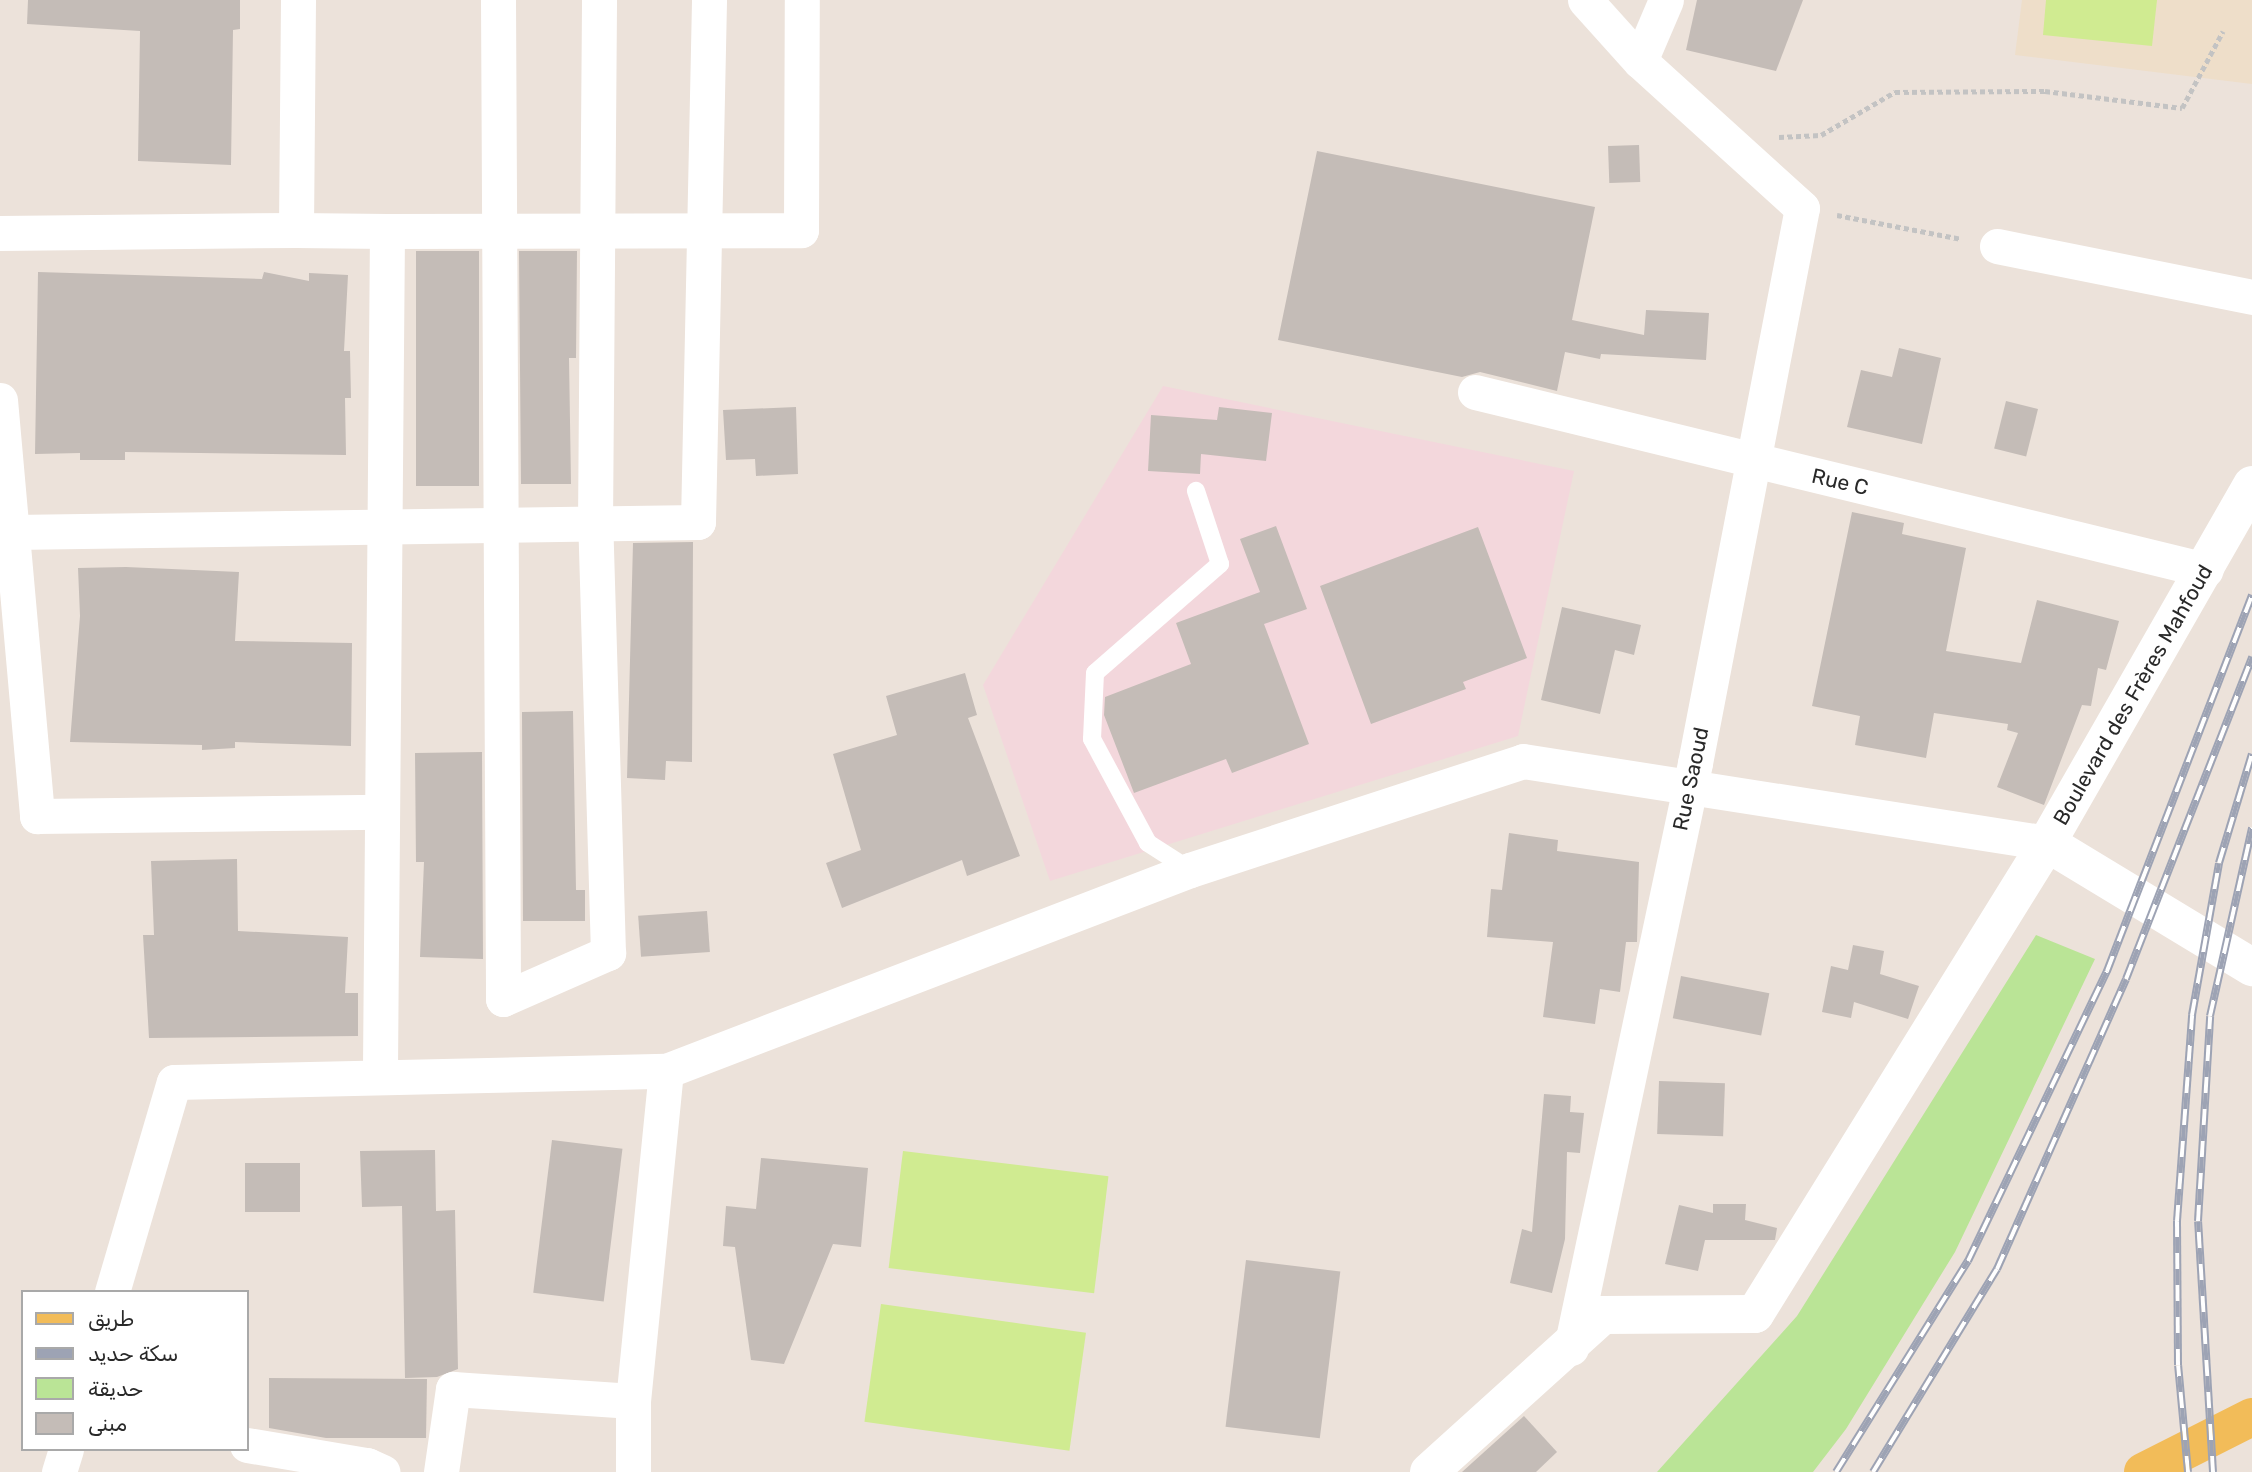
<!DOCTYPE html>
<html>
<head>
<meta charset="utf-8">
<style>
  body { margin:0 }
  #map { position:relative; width:2252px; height:1472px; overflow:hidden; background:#ece2da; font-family:Rubik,"Noto Sans Arabic",sans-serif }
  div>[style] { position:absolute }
  .education>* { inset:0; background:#eedec9 }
  .medical>* { inset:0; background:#f3d7dc }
  .green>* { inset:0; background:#bae496 }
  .pitch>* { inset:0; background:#d0eb91; transform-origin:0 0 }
  .building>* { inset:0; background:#c4bcb7; transform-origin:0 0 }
  .path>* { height:4.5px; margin-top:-2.25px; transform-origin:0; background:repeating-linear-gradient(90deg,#c3c3c3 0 5px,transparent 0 8.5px) }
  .service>* { height:18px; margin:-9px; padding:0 9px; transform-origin:9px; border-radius:9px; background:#fff }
  .minor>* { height:35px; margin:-17.5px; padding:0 17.5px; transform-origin:17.5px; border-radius:17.5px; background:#fff }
  .tertiary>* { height:38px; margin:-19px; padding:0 19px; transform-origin:19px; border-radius:19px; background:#fff }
  .primary>* { height:38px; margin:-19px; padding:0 19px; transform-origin:19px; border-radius:19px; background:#f2bc59 }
  .rail>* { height:8px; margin-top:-4px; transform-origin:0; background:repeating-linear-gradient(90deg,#fff 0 16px,#9da3b4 0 32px); box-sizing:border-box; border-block:2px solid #9da3b4 }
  span { translate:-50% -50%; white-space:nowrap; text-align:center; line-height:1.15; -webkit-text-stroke:5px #fff; paint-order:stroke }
  .street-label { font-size:21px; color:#292929 }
  .legend { position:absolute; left:21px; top:1290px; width:228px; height:161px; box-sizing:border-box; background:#fff; border:2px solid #a9a9a9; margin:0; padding:9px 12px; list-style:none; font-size:21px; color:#292929 }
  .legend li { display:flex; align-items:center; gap:14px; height:35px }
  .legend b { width:35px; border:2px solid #a9a9a9 }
</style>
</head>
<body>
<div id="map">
  <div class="education">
    <div style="clip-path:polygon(2022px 0,2252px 0,2252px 84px,2015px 55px)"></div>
  </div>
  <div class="medical">
    <div style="clip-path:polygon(1163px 386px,1574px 471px,1518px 736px,1050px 881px,983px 685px)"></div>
  </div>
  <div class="green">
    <div style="clip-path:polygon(2036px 935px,2095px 959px,1955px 1252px,1846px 1429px,1813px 1472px,1657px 1472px,1797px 1316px)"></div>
  </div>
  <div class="pitch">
    <div style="clip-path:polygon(2046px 0,2157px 0,2152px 46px,2043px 35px)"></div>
    <div style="left:903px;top:1151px;width:207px;height:118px;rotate:7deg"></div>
    <div style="left:881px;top:1304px;width:207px;height:119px;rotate:8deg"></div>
  </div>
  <div class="building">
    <div style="clip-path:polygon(28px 0,240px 0,240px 29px,233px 30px,231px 165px,138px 161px,140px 31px,27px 24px)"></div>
    <div style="clip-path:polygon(1697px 0,1803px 0,1776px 71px,1686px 50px)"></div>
    <div style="left:1639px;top:145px;width:37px;height:31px;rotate:88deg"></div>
    <div style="clip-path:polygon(1317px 151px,1595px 207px,1572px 320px,1644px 335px,1646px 310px,1709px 313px,1706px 360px,1601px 354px,1600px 359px,1565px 352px,1557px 391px,1480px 372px,1462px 377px,1278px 340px)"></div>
    <div style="left:416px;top:251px;width:63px;height:235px"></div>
    <div style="clip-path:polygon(519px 251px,577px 251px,576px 358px,569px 358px,571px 484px,521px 484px)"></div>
    <div style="clip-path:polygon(38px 272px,262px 279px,264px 272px,309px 281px,309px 273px,348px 275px,344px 351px,350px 351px,351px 398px,345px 398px,346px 455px,125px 452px,125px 460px,80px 460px,80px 453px,35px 454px)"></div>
    <div style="clip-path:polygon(1899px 348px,1941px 358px,1922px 444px,1847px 427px,1861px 370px,1892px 377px)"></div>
    <div style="left:2006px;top:401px;width:33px;height:49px;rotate:14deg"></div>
    <div style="clip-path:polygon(796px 407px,798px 474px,756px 476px,755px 459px,726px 460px,723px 410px)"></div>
    <div style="clip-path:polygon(1219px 407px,1272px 413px,1266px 461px,1201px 454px,1200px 474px,1148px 471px,1151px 415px,1217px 420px)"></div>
    <div style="clip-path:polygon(1852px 512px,1904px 523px,1902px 534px,1966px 548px,1946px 651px,2021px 663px,2037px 600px,2119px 621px,2106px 670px,2098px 668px,2091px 706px,2082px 705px,2044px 805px,1997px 787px,2018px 733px,2007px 730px,2008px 724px,1934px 713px,1926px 758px,1855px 745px,1860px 716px,1812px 706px)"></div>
    <div style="clip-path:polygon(1276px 526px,1307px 609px,1264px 624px,1309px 744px,1232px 773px,1226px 759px,1134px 793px,1104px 715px,1105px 697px,1191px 664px,1176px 623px,1260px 592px,1240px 539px)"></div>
    <div style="clip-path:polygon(1478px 527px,1527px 658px,1463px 682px,1466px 689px,1371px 724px,1320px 586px)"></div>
    <div style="clip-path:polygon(693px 542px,692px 762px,666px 761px,665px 780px,627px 778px,633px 543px)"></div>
    <div style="clip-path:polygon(126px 567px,239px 572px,235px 641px,352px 643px,351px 746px,235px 742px,235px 748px,202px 750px,202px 745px,70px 742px,80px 616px,78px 568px)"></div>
    <div style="clip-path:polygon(1562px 607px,1641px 625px,1634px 655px,1615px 650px,1600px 714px,1541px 700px)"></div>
    <div style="clip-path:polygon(965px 673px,977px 715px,968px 718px,1020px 856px,967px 876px,962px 860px,842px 908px,826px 863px,861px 850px,833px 754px,897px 735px,886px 696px)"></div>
    <div style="clip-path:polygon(573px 711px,576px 890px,585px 890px,585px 921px,523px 921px,522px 712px)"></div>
    <div style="clip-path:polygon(482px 752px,483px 959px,420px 957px,424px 862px,416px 862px,415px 753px)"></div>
    <div style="clip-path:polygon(1509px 833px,1558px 840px,1557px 851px,1639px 862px,1637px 942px,1626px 942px,1620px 992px,1600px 989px,1595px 1024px,1543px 1017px,1553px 942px,1487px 937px,1491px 889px,1502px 890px)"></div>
    <div style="clip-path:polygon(237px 859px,238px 931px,348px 937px,345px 993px,358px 993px,358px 1036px,149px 1038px,143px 935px,154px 935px,151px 861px)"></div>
    <div style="left:707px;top:911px;width:41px;height:69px;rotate:86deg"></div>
    <div style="clip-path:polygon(1853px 945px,1884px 951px,1880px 974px,1919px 986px,1908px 1019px,1854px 1002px,1851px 1018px,1822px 1012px,1831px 966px,1848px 970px)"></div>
    <div style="left:1681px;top:976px;width:90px;height:43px;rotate:11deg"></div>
    <div style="left:1659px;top:1081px;width:66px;height:53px;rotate:2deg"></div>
    <div style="clip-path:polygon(1544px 1094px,1571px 1096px,1570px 1112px,1584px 1113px,1580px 1153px,1567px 1152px,1565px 1239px,1552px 1293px,1510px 1283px,1522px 1229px,1532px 1232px)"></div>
    <div style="left:552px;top:1140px;width:71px;height:154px;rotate:7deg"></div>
    <div style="clip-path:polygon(435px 1150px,436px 1211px,455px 1210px,458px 1369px,437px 1377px,405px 1378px,402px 1206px,362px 1207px,360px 1151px)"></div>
    <div style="clip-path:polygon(761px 1158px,868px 1168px,861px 1247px,833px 1244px,784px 1364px,751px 1360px,735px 1247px,723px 1246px,726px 1206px,756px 1209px)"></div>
    <div style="left:245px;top:1163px;width:55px;height:49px"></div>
    <div style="clip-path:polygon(1713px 1204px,1746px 1204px,1745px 1220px,1777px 1228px,1775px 1240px,1705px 1240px,1698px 1271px,1665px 1264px,1679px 1205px,1713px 1213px)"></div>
    <div style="left:1246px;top:1260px;width:95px;height:168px;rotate:7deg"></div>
    <div style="clip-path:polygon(269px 1378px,427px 1379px,426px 1438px,326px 1438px,269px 1428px)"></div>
    <div style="clip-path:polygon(1524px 1416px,1557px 1452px,1536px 1472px,1462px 1472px)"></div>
  </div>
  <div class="path">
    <div style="left:1779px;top:137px;width:42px;rotate:-2.7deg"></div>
    <div style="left:1821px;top:135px;width:86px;rotate:-30.2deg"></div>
    <div style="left:1895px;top:92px;width:150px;rotate:-0.4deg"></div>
    <div style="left:2045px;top:91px;width:138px;rotate:7.1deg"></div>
    <div style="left:2182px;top:108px;width:87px;rotate:-62deg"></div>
    <div style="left:1837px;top:215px;width:127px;rotate:10.9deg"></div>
  </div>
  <div class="service">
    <div style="left:1190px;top:870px;width:50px;rotate:-147.3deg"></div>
    <div style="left:1148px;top:843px;width:118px;rotate:-118.3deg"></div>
    <div style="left:1092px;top:739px;width:66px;rotate:-87.4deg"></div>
    <div style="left:1095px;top:673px;width:166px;rotate:-41.1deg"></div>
    <div style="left:1220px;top:564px;width:77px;rotate:-108.2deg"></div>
  </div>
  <div class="minor">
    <div style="left:298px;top:0;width:230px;rotate:90.5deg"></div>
    <div style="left:296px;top:230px;width:91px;rotate:0.6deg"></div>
    <div style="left:387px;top:231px;width:844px;rotate:90.48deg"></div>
    <div style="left:498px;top:0;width:999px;rotate:89.71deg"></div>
    <div style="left:503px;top:999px;width:115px;rotate:-23.7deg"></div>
    <div style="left:608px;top:953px;width:428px;rotate:-91.7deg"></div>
    <div style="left:595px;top:525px;width:525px;rotate:-89.56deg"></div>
    <div style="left:1585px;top:0;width:82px;rotate:48deg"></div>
    <div style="left:387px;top:231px;width:414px;rotate:-0.1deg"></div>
    <div style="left:801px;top:230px;width:230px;rotate:-89.8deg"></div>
    <div style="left:0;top:233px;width:296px;rotate:-0.6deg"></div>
    <div style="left:1997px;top:246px;width:260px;rotate:11.3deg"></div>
    <div style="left:1475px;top:392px;width:752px;rotate:13.69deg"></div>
    <div style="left:0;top:400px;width:418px;rotate:84.9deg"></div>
    <div style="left:37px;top:816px;width:344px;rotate:-0.7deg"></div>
    <div style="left:13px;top:532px;width:685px;rotate:-0.84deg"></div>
    <div style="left:698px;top:522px;width:522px;rotate:-88.79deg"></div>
    <div style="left:112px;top:1292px;width:219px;rotate:-73.6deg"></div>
    <div style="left:174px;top:1082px;width:492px;rotate:-1.3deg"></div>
    <div style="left:666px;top:1071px;width:561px;rotate:-20.99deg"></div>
    <div style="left:1190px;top:870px;width:350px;rotate:-18.1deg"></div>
    <div style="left:1523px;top:761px;width:530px;rotate:8.89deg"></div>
    <div style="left:1571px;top:1348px;width:598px;rotate:-78.03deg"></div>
    <div style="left:1695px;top:763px;width:565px;rotate:-79.09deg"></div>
    <div style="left:1802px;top:208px;width:219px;rotate:-137.8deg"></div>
    <div style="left:1640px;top:61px;width:66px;rotate:-66.9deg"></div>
    <div style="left:247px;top:1445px;width:122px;rotate:9.5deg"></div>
    <div style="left:367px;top:1465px;width:17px;rotate:24deg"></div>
    <div style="left:59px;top:1472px;width:24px;rotate:-73deg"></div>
    <div style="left:441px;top:1472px;width:84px;rotate:-81.8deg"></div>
    <div style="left:453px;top:1389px;width:180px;rotate:3.8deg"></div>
    <div style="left:633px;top:1472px;width:71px;rotate:-90deg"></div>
    <div style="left:633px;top:1401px;width:332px;rotate:-84.3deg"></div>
  </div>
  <div class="tertiary">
    <div style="left:2252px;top:485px;width:413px;rotate:119.8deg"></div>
    <div style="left:2047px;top:843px;width:240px;rotate:31.2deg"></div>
    <div style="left:1429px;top:1472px;width:234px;rotate:-42.1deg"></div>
    <div style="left:1603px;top:1315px;width:152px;rotate:-0.4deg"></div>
    <div style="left:1755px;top:1314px;width:554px;rotate:-58.2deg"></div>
  </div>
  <div class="primary">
    <div style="left:2143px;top:1472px;width:122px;rotate:-26.8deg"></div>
  </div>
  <div class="rail">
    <div style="left:1836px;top:1472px;width:249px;rotate:-58deg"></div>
    <div style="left:1968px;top:1261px;width:322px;rotate:-64.4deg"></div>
    <div style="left:2107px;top:971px;width:403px;rotate:-68.9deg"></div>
    <div style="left:1873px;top:1472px;width:238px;rotate:-58.6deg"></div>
    <div style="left:1997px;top:1269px;width:317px;rotate:-66deg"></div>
    <div style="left:2126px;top:979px;width:346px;rotate:-68.6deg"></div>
    <div style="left:2188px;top:1472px;width:107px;rotate:-95.3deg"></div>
    <div style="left:2178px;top:1365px;width:144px;rotate:-90.4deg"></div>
    <div style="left:2177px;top:1221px;width:207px;rotate:-85.8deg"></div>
    <div style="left:2192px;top:1015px;width:154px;rotate:-79.9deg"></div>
    <div style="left:2219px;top:863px;width:114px;rotate:-73.2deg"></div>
    <div style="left:2213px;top:1472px;width:251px;rotate:-93.4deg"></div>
    <div style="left:2198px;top:1221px;width:205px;rotate:-86.6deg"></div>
    <div style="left:2210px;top:1016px;width:193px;rotate:-77.4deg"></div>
  </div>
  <div class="street-label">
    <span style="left:1840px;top:482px;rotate:13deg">Rue C</span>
    <span style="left:2133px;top:695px;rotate:-60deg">Boulevard des Frères Mahfoud</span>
    <span style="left:1691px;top:779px;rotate:-78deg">Rue Saoud</span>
  </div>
  <ul class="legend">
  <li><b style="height:9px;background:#f2bc59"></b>طريق</li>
  <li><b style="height:9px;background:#9da3b4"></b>سكة حديد</li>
  <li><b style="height:19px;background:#bae496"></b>حديقة</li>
  <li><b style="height:19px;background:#c4bcb7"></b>مبنى</li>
  </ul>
</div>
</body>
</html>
